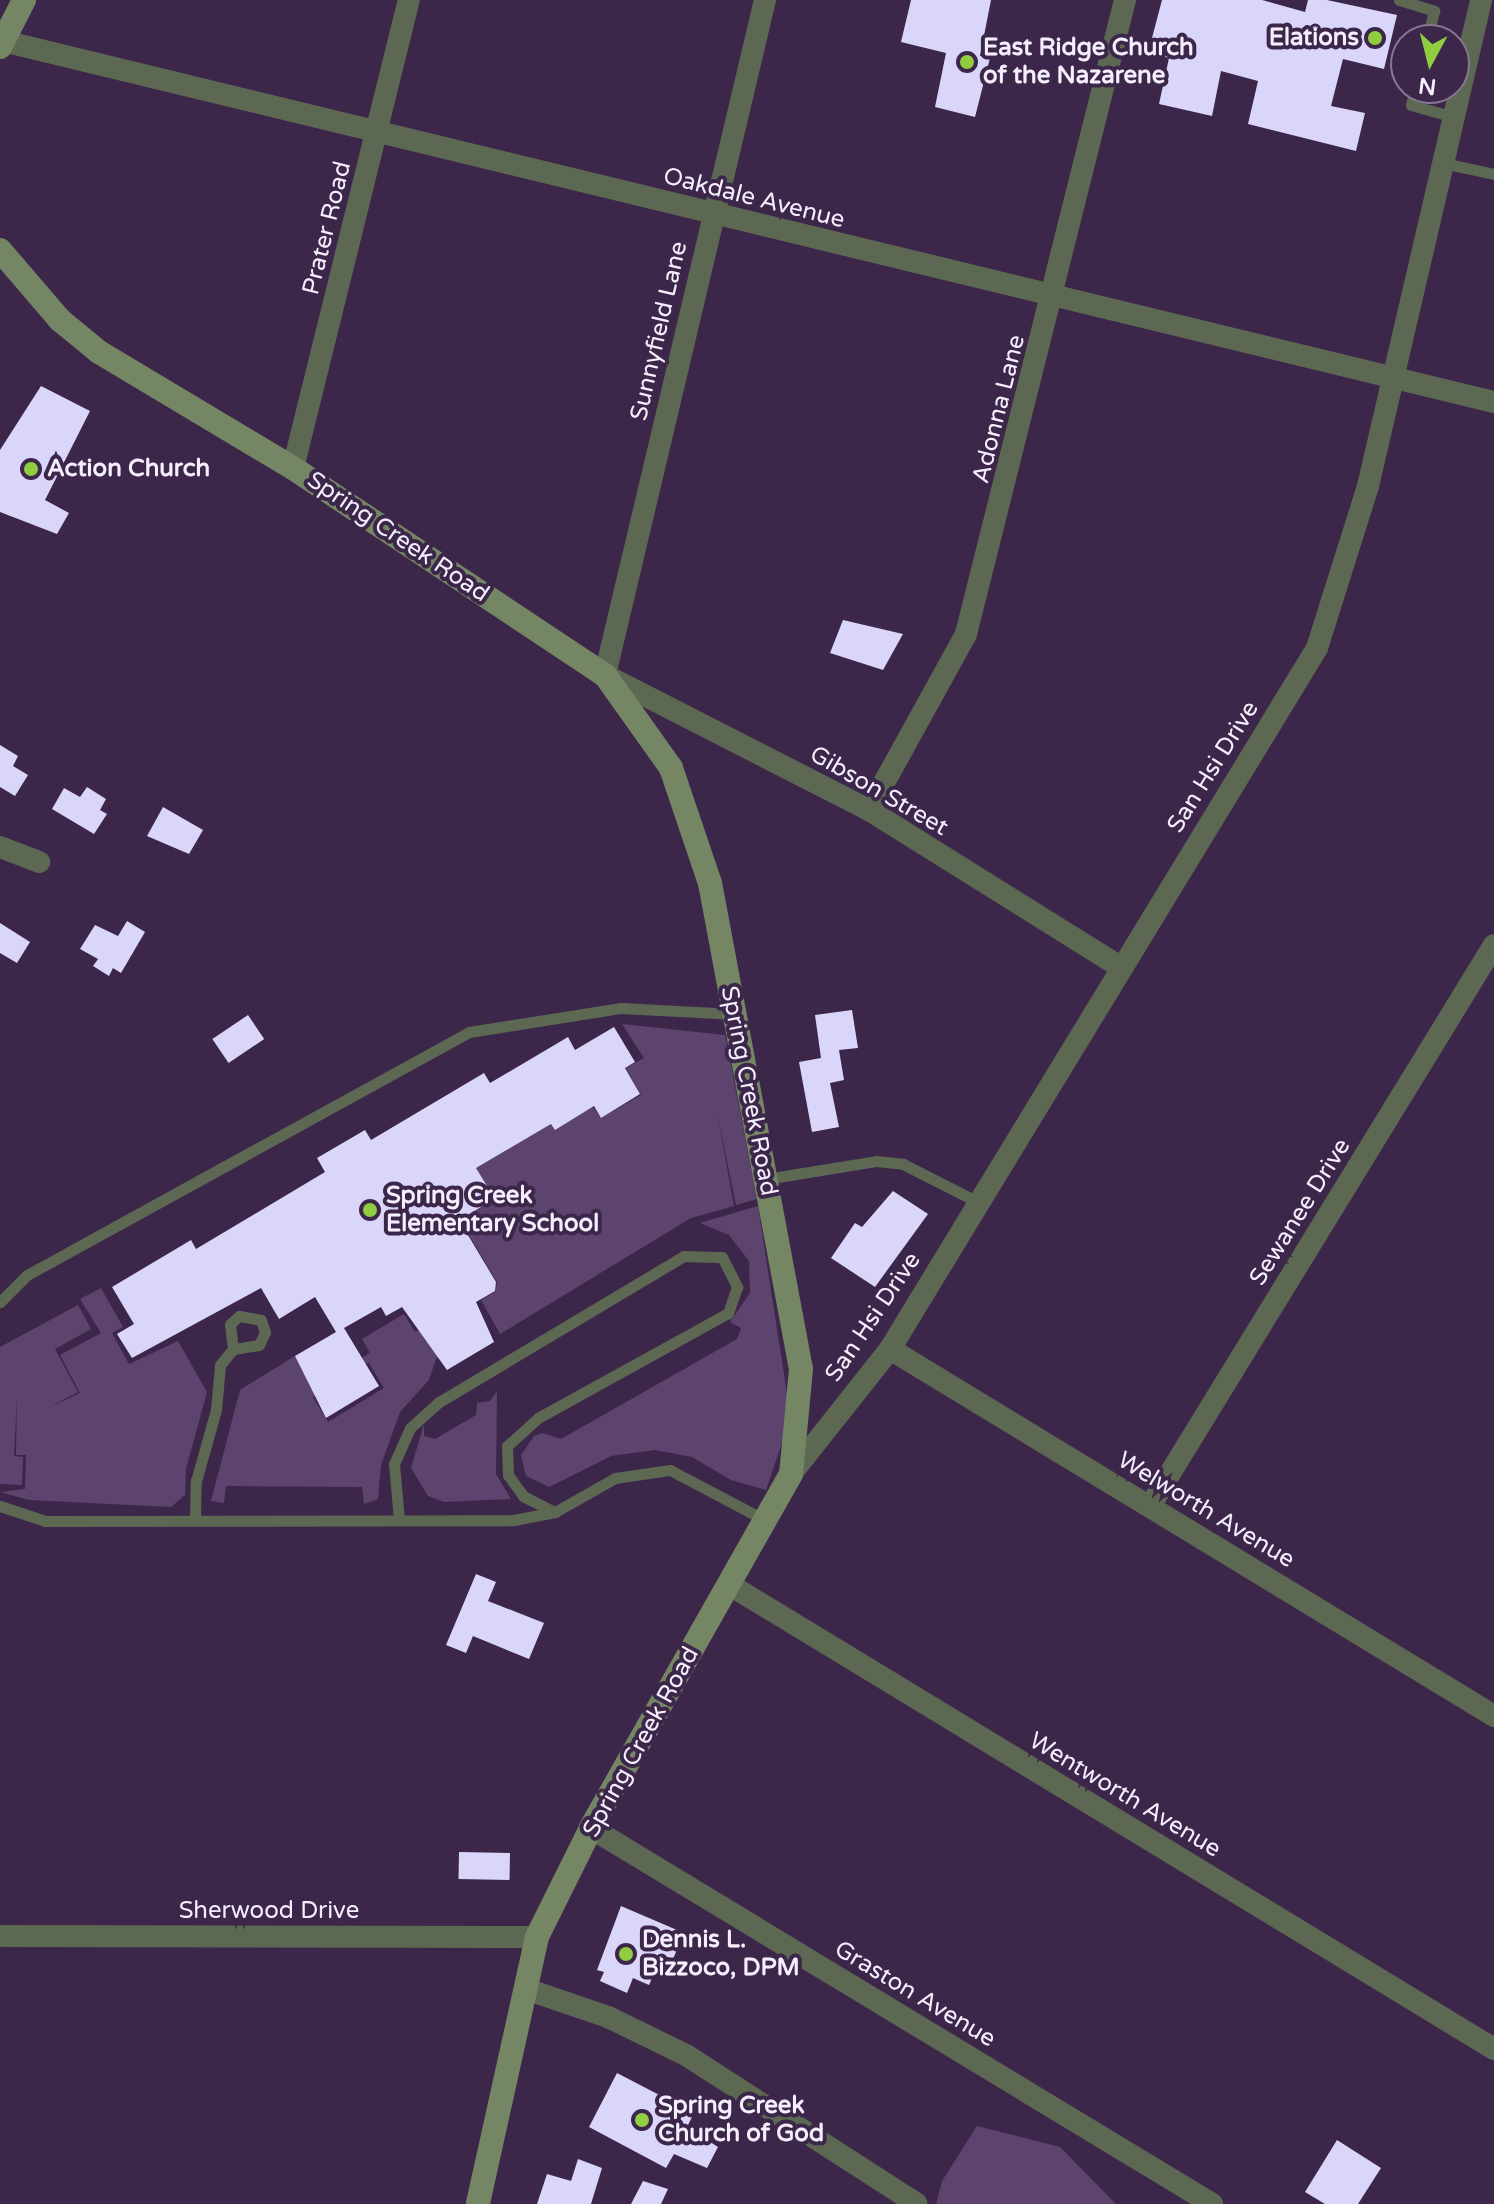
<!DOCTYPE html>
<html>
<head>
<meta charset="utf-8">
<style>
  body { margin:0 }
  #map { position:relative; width:1494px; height:2204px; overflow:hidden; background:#3c274b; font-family:"Varela Round",sans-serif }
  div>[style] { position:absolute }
  .green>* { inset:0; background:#5c446e }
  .building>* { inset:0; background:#dad6fa; transform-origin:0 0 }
  .lane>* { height:11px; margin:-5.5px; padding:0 5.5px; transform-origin:5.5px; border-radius:5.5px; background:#5d6852 }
  .street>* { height:22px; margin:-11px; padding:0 11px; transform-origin:11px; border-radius:11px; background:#5d6852 }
  .secondary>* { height:24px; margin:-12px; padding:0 12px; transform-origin:12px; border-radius:12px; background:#748663 }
  .dots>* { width:22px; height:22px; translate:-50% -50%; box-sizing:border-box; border:4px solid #3c274b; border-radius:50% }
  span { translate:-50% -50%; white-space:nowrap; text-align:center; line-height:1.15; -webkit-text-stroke:8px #3c274b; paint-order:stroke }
  .poi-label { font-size:24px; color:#f5eefc; font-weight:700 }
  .right { translate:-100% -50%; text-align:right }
  .left { translate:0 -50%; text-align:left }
  .street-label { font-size:24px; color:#f5eefc }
  .north { position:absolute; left:1390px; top:24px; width:80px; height:80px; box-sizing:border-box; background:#3c274b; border:2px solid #867792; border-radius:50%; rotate:187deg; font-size:22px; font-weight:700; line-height:32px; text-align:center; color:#f5eefc }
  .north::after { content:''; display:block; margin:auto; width:28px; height:36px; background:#90cd40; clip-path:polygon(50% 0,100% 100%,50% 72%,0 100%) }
</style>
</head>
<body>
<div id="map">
  <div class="green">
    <div style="clip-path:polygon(622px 1024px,725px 1035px,757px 1199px,736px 1205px,717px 1112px,734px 1206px,691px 1218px,500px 1334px,481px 1300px,495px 1292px,497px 1282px,460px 1220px,495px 1200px,476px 1168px,551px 1124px,555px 1129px,593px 1107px,601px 1118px,641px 1095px,626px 1068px,644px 1058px)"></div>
    <div style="clip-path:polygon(758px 1206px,788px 1400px,782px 1443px,766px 1490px,731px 1480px,692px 1457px,655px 1450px,611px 1456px,549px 1487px,526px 1476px,521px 1455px,534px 1436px,542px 1433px,561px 1439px,737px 1339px,741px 1328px,730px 1322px,750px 1293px,749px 1261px,729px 1235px,700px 1223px)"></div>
    <div style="clip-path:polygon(101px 1288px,123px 1327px,112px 1333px,129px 1364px,178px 1341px,207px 1392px,186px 1469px,185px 1495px,171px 1507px,29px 1500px,0 1492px,25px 1489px,26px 1455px,16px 1455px,17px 1397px,14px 1456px,23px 1457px,22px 1485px,0 1484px,0 1347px,78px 1305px,91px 1329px,55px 1349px,78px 1392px,48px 1408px,80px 1393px,60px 1355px,101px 1333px,80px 1299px)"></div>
    <div style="clip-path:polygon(404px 1314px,415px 1332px,421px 1329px,447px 1352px,436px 1359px,429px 1380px,400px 1412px,381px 1465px,378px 1499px,364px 1504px,362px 1487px,226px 1486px,224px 1503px,211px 1501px,240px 1390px,295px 1356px,312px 1386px,336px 1383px,313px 1397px,328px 1422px,384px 1388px,369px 1363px,346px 1367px,370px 1353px,362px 1339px)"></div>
    <div style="clip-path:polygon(497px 1391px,496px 1474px,511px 1499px,444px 1502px,428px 1496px,411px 1468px,424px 1424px,424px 1436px,435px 1439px,476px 1415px,477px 1403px,490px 1401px)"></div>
    <div style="clip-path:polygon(977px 2126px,1060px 2147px,1116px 2204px,936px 2204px,942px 2181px)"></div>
  </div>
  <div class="building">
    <div style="clip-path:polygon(911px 0,991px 0,980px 56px,990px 58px,975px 117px,935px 107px,946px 53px,901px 42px)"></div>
    <div style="clip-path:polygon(1162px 0,1262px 0,1305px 12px,1308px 0,1327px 0,1397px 15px,1384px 69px,1343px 59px,1331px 106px,1365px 113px,1356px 151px,1248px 124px,1258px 81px,1221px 71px,1212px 116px,1159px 104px,1169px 58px,1159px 55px,1162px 39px,1152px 38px)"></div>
    <div style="clip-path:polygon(41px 386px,90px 411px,45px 500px,69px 513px,57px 534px,0 512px,0 450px)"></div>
    <div style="clip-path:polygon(843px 620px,903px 634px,883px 670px,830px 653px)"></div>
    <div style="clip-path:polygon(0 745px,18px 756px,13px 766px,28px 775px,15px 796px,0 787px)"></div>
    <div style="clip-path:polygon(87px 787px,106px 799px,100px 810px,107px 814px,94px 834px,52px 809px,64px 788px,80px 797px)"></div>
    <div style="clip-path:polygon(163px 807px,203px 830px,189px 854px,147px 836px)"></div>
    <div style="clip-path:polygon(127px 921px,145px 932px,121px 973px,113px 968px,109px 976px,93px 966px,98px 959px,80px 949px,95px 925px,118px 936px)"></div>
    <div style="clip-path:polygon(0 923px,30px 942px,17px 963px,0 953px)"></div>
    <div style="clip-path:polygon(852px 1010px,858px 1048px,839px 1050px,844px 1080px,830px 1083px,839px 1127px,812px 1132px,799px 1062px,821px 1058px,815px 1015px)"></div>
    <div style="left:248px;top:1015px;width:29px;height:43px;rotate:56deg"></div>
    <div style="clip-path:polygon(614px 1027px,635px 1062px,625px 1068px,640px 1094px,601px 1118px,594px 1106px,555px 1130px,551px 1124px,476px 1168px,495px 1199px,459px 1220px,496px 1282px,495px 1291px,476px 1302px,494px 1342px,447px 1370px,402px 1307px,386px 1316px,381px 1307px,344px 1328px,379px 1386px,326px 1418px,295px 1356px,336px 1332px,315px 1297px,279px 1319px,261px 1288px,132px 1358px,117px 1334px,134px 1324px,112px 1287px,191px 1240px,196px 1249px,325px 1172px,317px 1158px,365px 1130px,371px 1140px,484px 1073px,490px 1083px,568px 1037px,575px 1050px)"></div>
    <div style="clip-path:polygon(893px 1191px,928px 1214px,875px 1287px,831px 1258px,855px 1223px,862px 1227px)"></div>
    <div style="clip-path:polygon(476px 1574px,496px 1582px,488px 1601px,544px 1623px,529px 1659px,473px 1636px,466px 1653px,446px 1645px)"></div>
    <div style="left:459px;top:1852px;width:51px;height:27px;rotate:1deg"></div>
    <div style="clip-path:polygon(621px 1906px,684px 1933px,673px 1959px,662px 1955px,649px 1985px,633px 1978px,627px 1993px,600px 1981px,604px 1972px,597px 1970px)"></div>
    <div style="clip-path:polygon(617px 2073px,694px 2113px,687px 2127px,718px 2147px,707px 2168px,674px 2154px,666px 2168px,589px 2127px)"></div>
    <div style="clip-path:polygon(1337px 2140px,1381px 2168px,1358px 2204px,1325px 2204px,1305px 2192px)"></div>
    <div style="clip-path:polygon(578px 2159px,602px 2168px,591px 2204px,537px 2204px,547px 2174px,571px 2181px)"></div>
    <div style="clip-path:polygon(643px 2181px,668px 2189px,661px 2204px,631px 2204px)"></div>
  </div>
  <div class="lane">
    <div style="left:1399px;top:0;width:37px;rotate:17deg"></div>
    <div style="left:1434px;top:11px;width:30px;rotate:104deg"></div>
    <div style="left:1415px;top:88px;width:17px;rotate:103deg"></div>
    <div style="left:1411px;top:105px;width:45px;rotate:15.6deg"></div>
    <div style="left:1443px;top:163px;width:52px;rotate:12.2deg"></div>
    <div style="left:766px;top:1179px;width:111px;rotate:-9.3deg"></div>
    <div style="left:876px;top:1161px;width:27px;rotate:6deg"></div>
    <div style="left:903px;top:1164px;width:84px;rotate:26.9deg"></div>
    <div style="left:0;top:1302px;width:38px;rotate:-45deg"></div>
    <div style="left:27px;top:1275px;width:504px;rotate:-28.8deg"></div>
    <div style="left:469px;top:1032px;width:154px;rotate:-9deg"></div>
    <div style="left:621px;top:1008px;width:114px;rotate:3deg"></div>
    <div style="left:0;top:1506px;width:47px;rotate:18.4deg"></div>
    <div style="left:45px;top:1521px;width:469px;rotate:-0.1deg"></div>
    <div style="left:514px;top:1520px;width:42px;rotate:-11deg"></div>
    <div style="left:555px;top:1512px;width:69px;rotate:-29.5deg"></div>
    <div style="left:615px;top:1478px;width:56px;rotate:-8.3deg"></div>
    <div style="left:670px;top:1470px;width:107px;rotate:27.8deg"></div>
    <div style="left:195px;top:1520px;width:39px;rotate:-89deg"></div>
    <div style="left:196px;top:1481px;width:74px;rotate:-74.3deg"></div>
    <div style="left:216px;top:1410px;width:45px;rotate:-84.9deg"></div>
    <div style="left:220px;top:1365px;width:21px;rotate:-51deg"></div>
    <div style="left:233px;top:1349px;width:25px;rotate:-97deg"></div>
    <div style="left:230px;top:1324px;width:12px;rotate:-42deg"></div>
    <div style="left:239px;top:1316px;width:22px;rotate:10deg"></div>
    <div style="left:261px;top:1320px;width:13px;rotate:72deg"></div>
    <div style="left:265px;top:1332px;width:14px;rotate:115deg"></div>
    <div style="left:259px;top:1345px;width:26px;rotate:171deg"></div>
    <div style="left:399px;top:1520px;width:56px;rotate:-95.1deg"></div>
    <div style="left:394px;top:1464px;width:39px;rotate:-66deg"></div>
    <div style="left:410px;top:1428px;width:39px;rotate:-42deg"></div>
    <div style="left:439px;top:1402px;width:285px;rotate:-30.8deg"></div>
    <div style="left:684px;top:1256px;width:38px;rotate:2deg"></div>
    <div style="left:722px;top:1257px;width:34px;rotate:63deg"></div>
    <div style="left:737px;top:1287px;width:28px;rotate:109deg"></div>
    <div style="left:728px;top:1313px;width:217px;rotate:151.1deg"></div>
    <div style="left:538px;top:1418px;width:42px;rotate:137.9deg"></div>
    <div style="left:507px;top:1446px;width:29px;rotate:88deg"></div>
    <div style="left:508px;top:1475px;width:26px;rotate:54deg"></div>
    <div style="left:523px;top:1496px;width:36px;rotate:27deg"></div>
  </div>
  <div class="street">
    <div style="left:765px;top:0;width:694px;rotate:103.34deg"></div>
    <div style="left:605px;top:675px;width:297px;rotate:27.1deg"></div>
    <div style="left:869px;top:810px;width:296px;rotate:32deg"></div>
    <div style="left:3px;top:41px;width:1534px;rotate:13.61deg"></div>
    <div style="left:293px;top:468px;width:482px;rotate:-76.1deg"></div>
    <div style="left:869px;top:810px;width:201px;rotate:-61.1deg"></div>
    <div style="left:966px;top:634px;width:654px;rotate:-75.92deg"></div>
    <div style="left:0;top:847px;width:42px;rotate:21deg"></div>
    <div style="left:890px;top:1349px;width:707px;rotate:31.28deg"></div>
    <div style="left:791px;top:1474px;width:159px;rotate:-51.6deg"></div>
    <div style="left:890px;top:1349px;width:821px;rotate:-58.65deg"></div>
    <div style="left:1317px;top:648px;width:170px;rotate:-72.5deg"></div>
    <div style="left:1368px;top:486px;width:499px;rotate:-76.9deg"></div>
    <div style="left:1150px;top:1506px;width:658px;rotate:-58.48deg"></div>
    <div style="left:730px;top:1585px;width:894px;rotate:31.27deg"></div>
    <div style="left:591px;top:1828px;width:726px;rotate:31.19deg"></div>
    <div style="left:0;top:1936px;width:537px;rotate:0.11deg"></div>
    <div style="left:526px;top:1989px;width:87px;rotate:18.9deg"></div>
    <div style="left:608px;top:2017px;width:87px;rotate:26deg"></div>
    <div style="left:686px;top:2055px;width:274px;rotate:32.8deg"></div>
  </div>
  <div class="secondary">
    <div style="left:0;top:47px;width:53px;rotate:-62.9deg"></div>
    <div style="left:0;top:250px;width:92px;rotate:49.4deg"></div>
    <div style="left:60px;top:320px;width:50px;rotate:39.4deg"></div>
    <div style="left:99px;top:352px;width:226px;rotate:30.9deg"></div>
    <div style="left:293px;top:468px;width:374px;rotate:33.6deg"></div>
    <div style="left:605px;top:675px;width:114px;rotate:54.6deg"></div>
    <div style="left:671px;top:768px;width:121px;rotate:71.3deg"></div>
    <div style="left:710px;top:883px;width:494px;rotate:79.4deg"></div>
    <div style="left:801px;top:1369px;width:105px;rotate:95.4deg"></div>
    <div style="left:791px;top:1474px;width:407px;rotate:119.5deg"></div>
    <div style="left:591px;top:1828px;width:122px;rotate:116.4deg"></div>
    <div style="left:537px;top:1937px;width:273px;rotate:102.5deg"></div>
  </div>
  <div class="dots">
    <div style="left:1375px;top:38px;background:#90cd40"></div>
    <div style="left:967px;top:62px;background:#90cd40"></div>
    <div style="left:31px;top:469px;background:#90cd40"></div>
    <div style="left:370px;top:1210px;background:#90cd40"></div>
    <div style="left:626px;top:1954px;background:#90cd40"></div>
    <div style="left:642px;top:2120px;background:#90cd40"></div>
  </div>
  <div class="poi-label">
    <span class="right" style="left:1359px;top:38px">Elations</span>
    <span class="left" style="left:983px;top:62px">East Ridge Church<br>of the Nazarene</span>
    <span class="left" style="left:47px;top:469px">Action Church</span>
    <span class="left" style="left:386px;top:1210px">Spring Creek<br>Elementary School</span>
    <span class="left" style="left:642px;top:1954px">Dennis L.<br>Bizzoco, DPM</span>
    <span class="left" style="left:658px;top:2120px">Spring Creek<br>Church of God</span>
  </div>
  <div class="street-label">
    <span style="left:754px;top:198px;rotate:14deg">Oakdale Avenue</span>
    <span style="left:327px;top:228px;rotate:-76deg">Prater Road</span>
    <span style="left:659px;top:331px;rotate:-77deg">Sunnyfield Lane</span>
    <span style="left:999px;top:409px;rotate:-76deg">Adonna Lane</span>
    <span style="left:398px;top:537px;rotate:34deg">Spring Creek Road</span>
    <span style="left:1213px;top:767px;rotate:-58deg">San Hsi Drive</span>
    <span style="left:879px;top:791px;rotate:30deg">Gibson Street</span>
    <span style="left:749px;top:1091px;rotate:79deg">Spring Creek Road</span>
    <span style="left:1300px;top:1212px;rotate:-58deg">Sewanee Drive</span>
    <span style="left:873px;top:1317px;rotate:-56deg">San Hsi Drive</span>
    <span style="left:1206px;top:1510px;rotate:31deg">Welworth Avenue</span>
    <span style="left:641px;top:1742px;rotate:-61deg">Spring Creek Road</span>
    <span style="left:1125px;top:1795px;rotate:31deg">Wentworth Avenue</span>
    <span style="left:269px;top:1911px">Sherwood Drive</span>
    <span style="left:915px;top:1994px;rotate:31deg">Graston Avenue</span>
  </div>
  <div class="north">N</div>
</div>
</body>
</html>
